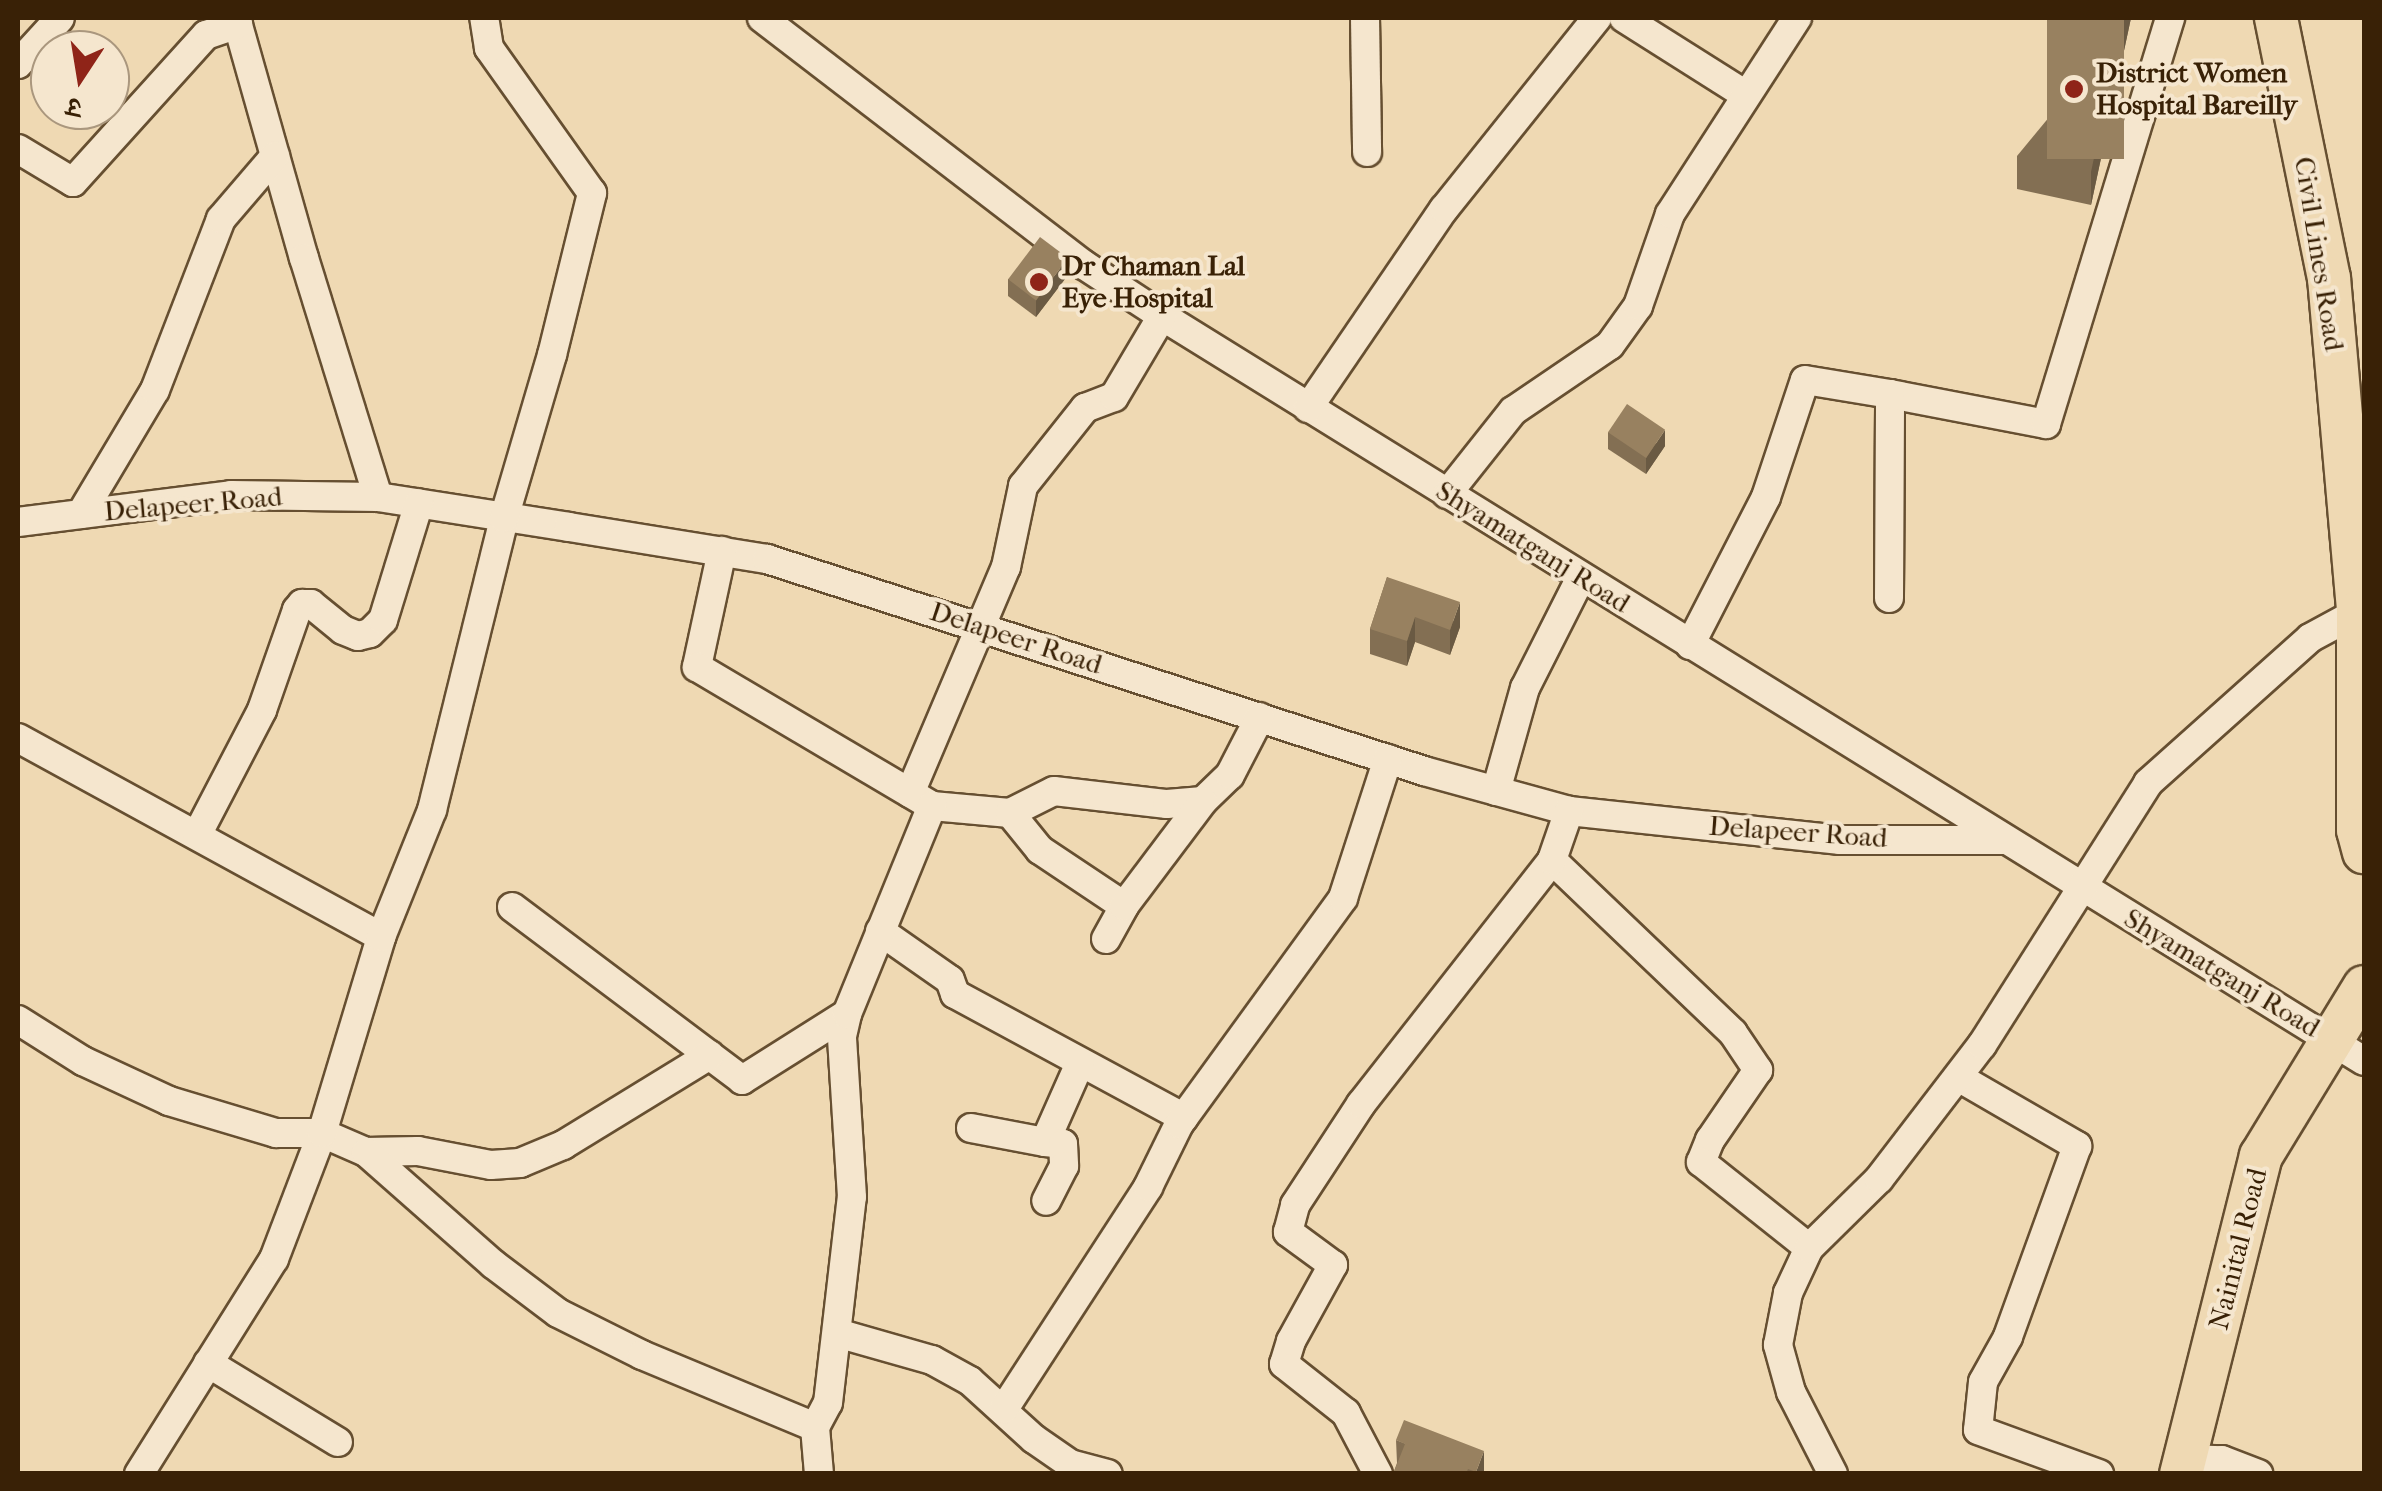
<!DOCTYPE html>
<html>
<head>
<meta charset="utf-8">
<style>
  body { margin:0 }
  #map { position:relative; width:2382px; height:1491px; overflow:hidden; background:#efd9b3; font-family:"IM FELL French Canon","Noto Serif Devanagari",serif }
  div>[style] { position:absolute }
  .roads { filter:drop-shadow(2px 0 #664f31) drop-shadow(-2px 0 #664f31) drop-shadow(0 2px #664f31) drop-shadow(0 -2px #664f31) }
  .minor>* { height:28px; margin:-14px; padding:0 14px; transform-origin:14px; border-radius:14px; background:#f5e6ce }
  .highway>* { height:42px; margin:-21px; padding:0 21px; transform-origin:21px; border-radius:21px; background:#efd9b3 }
  .wall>* { inset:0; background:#836f53 }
  .shaded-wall>* { inset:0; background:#6a5a43 }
  .building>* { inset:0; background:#988160; transform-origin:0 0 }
  .dots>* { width:28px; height:28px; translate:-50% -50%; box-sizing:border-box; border:5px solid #f5e6ce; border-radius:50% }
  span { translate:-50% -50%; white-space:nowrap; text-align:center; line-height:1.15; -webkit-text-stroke:8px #f5e6ce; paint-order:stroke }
  .poi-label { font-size:28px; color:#392106; font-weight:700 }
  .left { translate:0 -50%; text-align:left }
  .street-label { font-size:28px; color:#392106 }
  .frame { position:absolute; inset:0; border:20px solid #392106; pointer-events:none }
  .north { position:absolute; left:30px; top:30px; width:100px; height:100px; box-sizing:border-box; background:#f5e6ce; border:2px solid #aa977e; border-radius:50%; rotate:192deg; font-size:28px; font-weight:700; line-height:40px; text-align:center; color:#392106 }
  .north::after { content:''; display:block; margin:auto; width:35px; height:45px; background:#8f2418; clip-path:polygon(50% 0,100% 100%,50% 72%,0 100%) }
</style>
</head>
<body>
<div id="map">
  <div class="roads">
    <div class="minor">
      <div style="left:236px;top:18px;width:249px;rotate:74.2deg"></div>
      <div style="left:304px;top:258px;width:250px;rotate:72.8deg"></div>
      <div style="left:762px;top:18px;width:406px;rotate:37.5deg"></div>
      <div style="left:1084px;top:265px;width:93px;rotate:33.2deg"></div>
      <div style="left:1162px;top:316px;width:1414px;rotate:31.79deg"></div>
      <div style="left:1365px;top:18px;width:134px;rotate:89.1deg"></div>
      <div style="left:1624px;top:18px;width:144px;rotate:32.3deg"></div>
      <div style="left:18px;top:64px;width:62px;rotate:-47.6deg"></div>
      <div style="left:18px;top:149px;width:64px;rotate:31deg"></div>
      <div style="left:73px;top:182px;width:198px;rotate:-47.9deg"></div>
      <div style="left:206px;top:35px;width:34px;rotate:-19deg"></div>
      <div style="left:1308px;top:408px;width:241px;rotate:-55.7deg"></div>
      <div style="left:1444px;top:209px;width:245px;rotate:-51.3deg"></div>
      <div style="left:1447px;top:494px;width:106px;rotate:-51.5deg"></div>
      <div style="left:1513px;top:411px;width:117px;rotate:-34.2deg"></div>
      <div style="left:1610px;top:345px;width:48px;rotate:-54.3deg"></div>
      <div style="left:1638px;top:306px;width:97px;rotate:-70.8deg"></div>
      <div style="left:1670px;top:214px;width:234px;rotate:-57.1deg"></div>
      <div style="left:81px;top:514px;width:144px;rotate:-59.2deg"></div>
      <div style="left:155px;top:390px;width:183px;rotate:-68.9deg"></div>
      <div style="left:221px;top:219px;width:83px;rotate:-49.4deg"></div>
      <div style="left:18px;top:522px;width:215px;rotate:-7.2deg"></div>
      <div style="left:231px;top:495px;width:147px;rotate:0.8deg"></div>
      <div style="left:378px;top:497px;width:193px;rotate:8.9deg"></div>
      <div style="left:569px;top:527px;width:201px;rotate:9.2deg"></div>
      <div style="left:767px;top:559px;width:690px;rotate:17.88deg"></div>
      <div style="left:1424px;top:771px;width:150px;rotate:15.4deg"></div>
      <div style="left:1569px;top:811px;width:273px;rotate:6.1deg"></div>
      <div style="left:1840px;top:840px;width:164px"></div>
      <div style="left:722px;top:551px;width:119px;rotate:102.2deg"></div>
      <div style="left:697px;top:667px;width:273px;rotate:30.6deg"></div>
      <div style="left:932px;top:806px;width:78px;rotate:5.1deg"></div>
      <div style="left:1889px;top:598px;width:204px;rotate:-89.7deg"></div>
      <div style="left:1890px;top:394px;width:159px;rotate:10.9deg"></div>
      <div style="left:2046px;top:424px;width:425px;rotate:-73deg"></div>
      <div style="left:1690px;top:645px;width:166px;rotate:-62.8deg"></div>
      <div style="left:1766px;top:497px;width:123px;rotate:-71.6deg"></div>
      <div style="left:1805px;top:380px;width:86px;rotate:9.4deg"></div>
      <div style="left:18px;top:738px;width:414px;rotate:28.7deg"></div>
      <div style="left:1496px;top:791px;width:107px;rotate:-74.3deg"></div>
      <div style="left:1525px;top:688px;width:124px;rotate:-63.2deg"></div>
      <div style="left:910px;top:793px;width:246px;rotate:-67deg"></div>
      <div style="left:1006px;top:567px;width:83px;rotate:-78.1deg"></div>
      <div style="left:1023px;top:486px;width:100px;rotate:-51.5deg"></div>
      <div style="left:1085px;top:408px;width:31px;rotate:-21deg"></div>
      <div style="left:1114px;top:397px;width:94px;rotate:-59.3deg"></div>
      <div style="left:197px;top:835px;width:141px;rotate:-62.5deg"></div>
      <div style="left:262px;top:710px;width:106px;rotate:-70.7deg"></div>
      <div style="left:297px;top:610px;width:8px;rotate:-50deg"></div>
      <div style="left:302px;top:604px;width:9px"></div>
      <div style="left:311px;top:604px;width:41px;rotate:39.1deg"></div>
      <div style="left:343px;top:630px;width:16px;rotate:22deg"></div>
      <div style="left:358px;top:636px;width:12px;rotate:-14deg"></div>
      <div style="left:370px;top:633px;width:18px;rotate:-45deg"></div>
      <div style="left:383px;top:620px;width:122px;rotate:-72.9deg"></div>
      <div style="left:1552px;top:860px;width:250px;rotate:43.7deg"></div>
      <div style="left:1733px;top:1033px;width:45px;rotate:56deg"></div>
      <div style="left:1758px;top:1070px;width:85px;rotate:124.4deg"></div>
      <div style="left:1710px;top:1140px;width:24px;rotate:112deg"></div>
      <div style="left:1701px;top:1162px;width:138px;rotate:38.5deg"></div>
      <div style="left:1124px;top:906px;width:101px;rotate:-146.3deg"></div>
      <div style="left:1040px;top:850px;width:48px;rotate:-129deg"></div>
      <div style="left:1010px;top:813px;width:49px;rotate:-26.6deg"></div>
      <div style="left:1054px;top:791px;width:114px;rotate:6.6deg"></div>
      <div style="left:1167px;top:804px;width:36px;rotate:-5deg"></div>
      <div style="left:1203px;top:801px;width:37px;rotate:-44deg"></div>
      <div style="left:1230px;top:775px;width:65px;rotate:-62.7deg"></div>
      <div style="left:512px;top:907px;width:288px;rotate:36.9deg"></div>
      <div style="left:742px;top:1080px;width:124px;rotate:-32.2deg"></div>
      <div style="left:880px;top:931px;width:85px;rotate:35deg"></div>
      <div style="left:950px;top:980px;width:15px;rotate:70deg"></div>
      <div style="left:955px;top:994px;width:260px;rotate:28.4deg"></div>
      <div style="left:1106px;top:939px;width:38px;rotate:-61deg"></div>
      <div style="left:1124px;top:906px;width:131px;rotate:-53deg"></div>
      <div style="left:18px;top:1020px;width:77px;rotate:32.2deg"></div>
      <div style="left:83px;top:1061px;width:95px;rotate:24.9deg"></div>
      <div style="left:169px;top:1101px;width:112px;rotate:16.7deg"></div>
      <div style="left:276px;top:1133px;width:46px"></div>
      <div style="left:322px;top:1133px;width:48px;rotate:23.4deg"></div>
      <div style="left:366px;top:1152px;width:52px;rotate:-1.1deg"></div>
      <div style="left:418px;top:1151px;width:74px;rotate:10.9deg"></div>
      <div style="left:491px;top:1165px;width:29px;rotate:-4deg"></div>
      <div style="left:520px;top:1163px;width:47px;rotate:-22.7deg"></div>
      <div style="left:563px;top:1145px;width:172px;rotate:-31.5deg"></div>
      <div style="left:1958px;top:1077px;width:138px;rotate:30.1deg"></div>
      <div style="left:2077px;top:1146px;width:203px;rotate:109.9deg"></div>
      <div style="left:2008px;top:1337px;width:51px;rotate:119.1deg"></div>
      <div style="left:1983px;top:1382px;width:48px;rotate:95.9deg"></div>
      <div style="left:1978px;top:1430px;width:129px;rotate:20deg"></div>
      <div style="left:971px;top:1128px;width:75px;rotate:10.7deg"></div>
      <div style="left:1045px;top:1142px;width:86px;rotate:-66.1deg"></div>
      <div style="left:1045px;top:1142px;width:18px;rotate:6deg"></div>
      <div style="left:1063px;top:1144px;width:22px;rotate:87deg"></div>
      <div style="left:1064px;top:1166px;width:39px;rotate:117deg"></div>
      <div style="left:366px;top:1152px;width:169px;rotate:41.4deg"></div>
      <div style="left:493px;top:1264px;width:81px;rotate:37deg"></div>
      <div style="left:558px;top:1313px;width:94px;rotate:26.6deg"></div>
      <div style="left:642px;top:1355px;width:187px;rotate:22.6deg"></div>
      <div style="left:837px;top:1333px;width:99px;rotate:15.9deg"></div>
      <div style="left:932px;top:1360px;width:43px;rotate:28.9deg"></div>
      <div style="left:970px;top:1381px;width:86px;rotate:42.2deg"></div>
      <div style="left:1034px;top:1439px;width:44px;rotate:34.8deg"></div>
      <div style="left:1070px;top:1464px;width:39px;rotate:15deg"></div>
      <div style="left:208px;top:1363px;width:152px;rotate:31.3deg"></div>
      <div style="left:1004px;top:1409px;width:265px;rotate:-57deg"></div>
      <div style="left:1148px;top:1187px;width:70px;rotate:-63.8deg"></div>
      <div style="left:1179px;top:1124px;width:279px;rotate:-54deg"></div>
      <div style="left:1343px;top:898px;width:146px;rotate:-72.1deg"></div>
      <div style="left:2184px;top:1459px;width:38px;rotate:2deg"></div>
      <div style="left:2222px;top:1460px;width:39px;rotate:21deg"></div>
      <div style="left:139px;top:1474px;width:254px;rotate:-57.9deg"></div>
      <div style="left:274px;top:1259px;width:135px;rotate:-69.1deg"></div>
      <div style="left:322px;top:1133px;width:205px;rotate:-73.2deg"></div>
      <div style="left:381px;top:937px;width:137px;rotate:-68.1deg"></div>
      <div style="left:432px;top:810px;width:301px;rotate:-76.1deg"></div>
      <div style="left:504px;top:518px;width:170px;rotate:-73.6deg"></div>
      <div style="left:552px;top:355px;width:167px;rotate:-76.1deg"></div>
      <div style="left:592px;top:193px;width:178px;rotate:-125.4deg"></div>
      <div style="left:489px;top:48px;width:30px;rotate:-99deg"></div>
      <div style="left:819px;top:1474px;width:47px;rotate:-94.9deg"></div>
      <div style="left:815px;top:1427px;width:27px;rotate:-62deg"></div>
      <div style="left:828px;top:1403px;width:207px;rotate:-83.4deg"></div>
      <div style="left:852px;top:1197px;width:161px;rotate:-93.6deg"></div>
      <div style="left:842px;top:1036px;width:23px;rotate:-77deg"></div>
      <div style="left:847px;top:1014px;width:225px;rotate:-67.8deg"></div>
      <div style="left:1378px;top:1474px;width:69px;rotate:-117.7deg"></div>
      <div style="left:1346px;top:1413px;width:79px;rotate:-141.7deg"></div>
      <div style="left:1284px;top:1364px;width:24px;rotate:-73deg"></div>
      <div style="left:1291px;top:1341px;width:87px;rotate:-61.1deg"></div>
      <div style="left:1333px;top:1265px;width:56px;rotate:-143.7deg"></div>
      <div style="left:1288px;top:1232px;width:28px;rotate:-75deg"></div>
      <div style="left:1295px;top:1205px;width:121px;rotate:-56.8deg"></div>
      <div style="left:1361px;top:1104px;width:310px;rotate:-51.9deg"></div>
      <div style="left:1552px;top:860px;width:52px;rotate:-70.9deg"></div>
      <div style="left:1833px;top:1474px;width:92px;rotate:-117.1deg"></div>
      <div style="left:1791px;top:1392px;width:49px;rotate:-105.5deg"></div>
      <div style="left:1778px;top:1345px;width:53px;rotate:-79.1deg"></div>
      <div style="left:1788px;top:1293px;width:50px;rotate:-65deg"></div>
      <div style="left:1809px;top:1248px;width:98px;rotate:-44.6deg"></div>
      <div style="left:1879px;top:1179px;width:169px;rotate:-52.5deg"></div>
      <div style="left:1982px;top:1045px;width:310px;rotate:-57.6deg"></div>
      <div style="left:2148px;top:783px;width:217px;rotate:-41.8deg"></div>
      <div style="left:2310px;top:638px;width:55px;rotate:-28.4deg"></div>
    </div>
    <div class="highway">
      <div style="left:2276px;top:18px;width:265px;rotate:78.5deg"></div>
      <div style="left:2329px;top:278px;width:335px;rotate:85deg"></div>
      <div style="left:2358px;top:612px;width:218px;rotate:90deg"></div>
      <div style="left:2358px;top:830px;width:23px;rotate:75deg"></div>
      <div style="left:2181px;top:1474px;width:328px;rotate:-75.9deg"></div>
      <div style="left:2261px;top:1156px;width:198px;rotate:-58.6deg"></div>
    </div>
  </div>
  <div class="wall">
    <div style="clip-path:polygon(2131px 18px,2091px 205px,2017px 189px,2017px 156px)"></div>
    <div style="clip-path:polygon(1068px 275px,1036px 317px,1008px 296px,1008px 279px)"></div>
    <div style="clip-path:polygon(1608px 432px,1665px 446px,1646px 474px,1608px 449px)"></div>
    <div style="clip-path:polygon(1387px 577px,1460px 627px,1450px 655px,1415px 642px,1407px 666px,1370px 654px,1370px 629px)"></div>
    <div style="clip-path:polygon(1396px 1440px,1484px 1474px,1393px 1474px,1397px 1463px)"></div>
  </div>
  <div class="shaded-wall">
    <div style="clip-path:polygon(2124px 18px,2131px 18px,2091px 205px,2091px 172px)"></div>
    <div style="clip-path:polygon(1068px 258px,1068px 275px,1036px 317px,1036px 300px)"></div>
    <div style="clip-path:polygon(1665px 430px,1665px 446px,1646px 474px,1646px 458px)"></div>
    <div style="clip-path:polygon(1460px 602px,1460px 627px,1450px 655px,1450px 630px)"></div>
    <div style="clip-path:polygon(1415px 617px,1415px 642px,1407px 666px,1407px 641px)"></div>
    <div style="clip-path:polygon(1484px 1451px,1484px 1474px,1476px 1474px,1476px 1472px)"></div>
  </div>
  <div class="building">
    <div style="left:2047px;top:18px;width:77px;height:141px"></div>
    <div style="left:1040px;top:237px;width:35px;height:53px;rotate:37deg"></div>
    <div style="left:1627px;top:404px;width:46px;height:34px;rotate:34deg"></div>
    <div style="clip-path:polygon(1387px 577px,1460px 602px,1450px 630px,1415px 617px,1407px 641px,1370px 629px)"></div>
    <div style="clip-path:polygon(1404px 1420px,1484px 1451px,1476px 1472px,1468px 1469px,1466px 1474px,1393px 1474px,1405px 1444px,1396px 1440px)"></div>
  </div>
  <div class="dots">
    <div style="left:2074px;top:89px;background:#8f2418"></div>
    <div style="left:1039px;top:282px;background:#8f2418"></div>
  </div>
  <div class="poi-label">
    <span class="left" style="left:2096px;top:89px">District Women<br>Hospital Bareilly</span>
    <span class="left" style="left:1062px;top:282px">Dr Chaman Lal<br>Eye Hospital</span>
  </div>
  <div class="street-label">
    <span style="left:2319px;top:254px;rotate:81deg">Civil Lines Road</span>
    <span style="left:193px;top:504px;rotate:-5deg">Delapeer Road</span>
    <span style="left:1533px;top:547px;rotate:32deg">Shyamatganj Road</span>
    <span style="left:1016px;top:638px;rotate:18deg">Delapeer Road</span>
    <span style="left:1798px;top:832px;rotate:4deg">Delapeer Road</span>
    <span style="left:2222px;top:973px;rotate:31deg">Shyamatganj Road</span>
    <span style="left:2238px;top:1249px;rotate:-76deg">Nainital Road</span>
  </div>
  <div class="frame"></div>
  <div class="north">उ</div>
</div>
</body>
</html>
